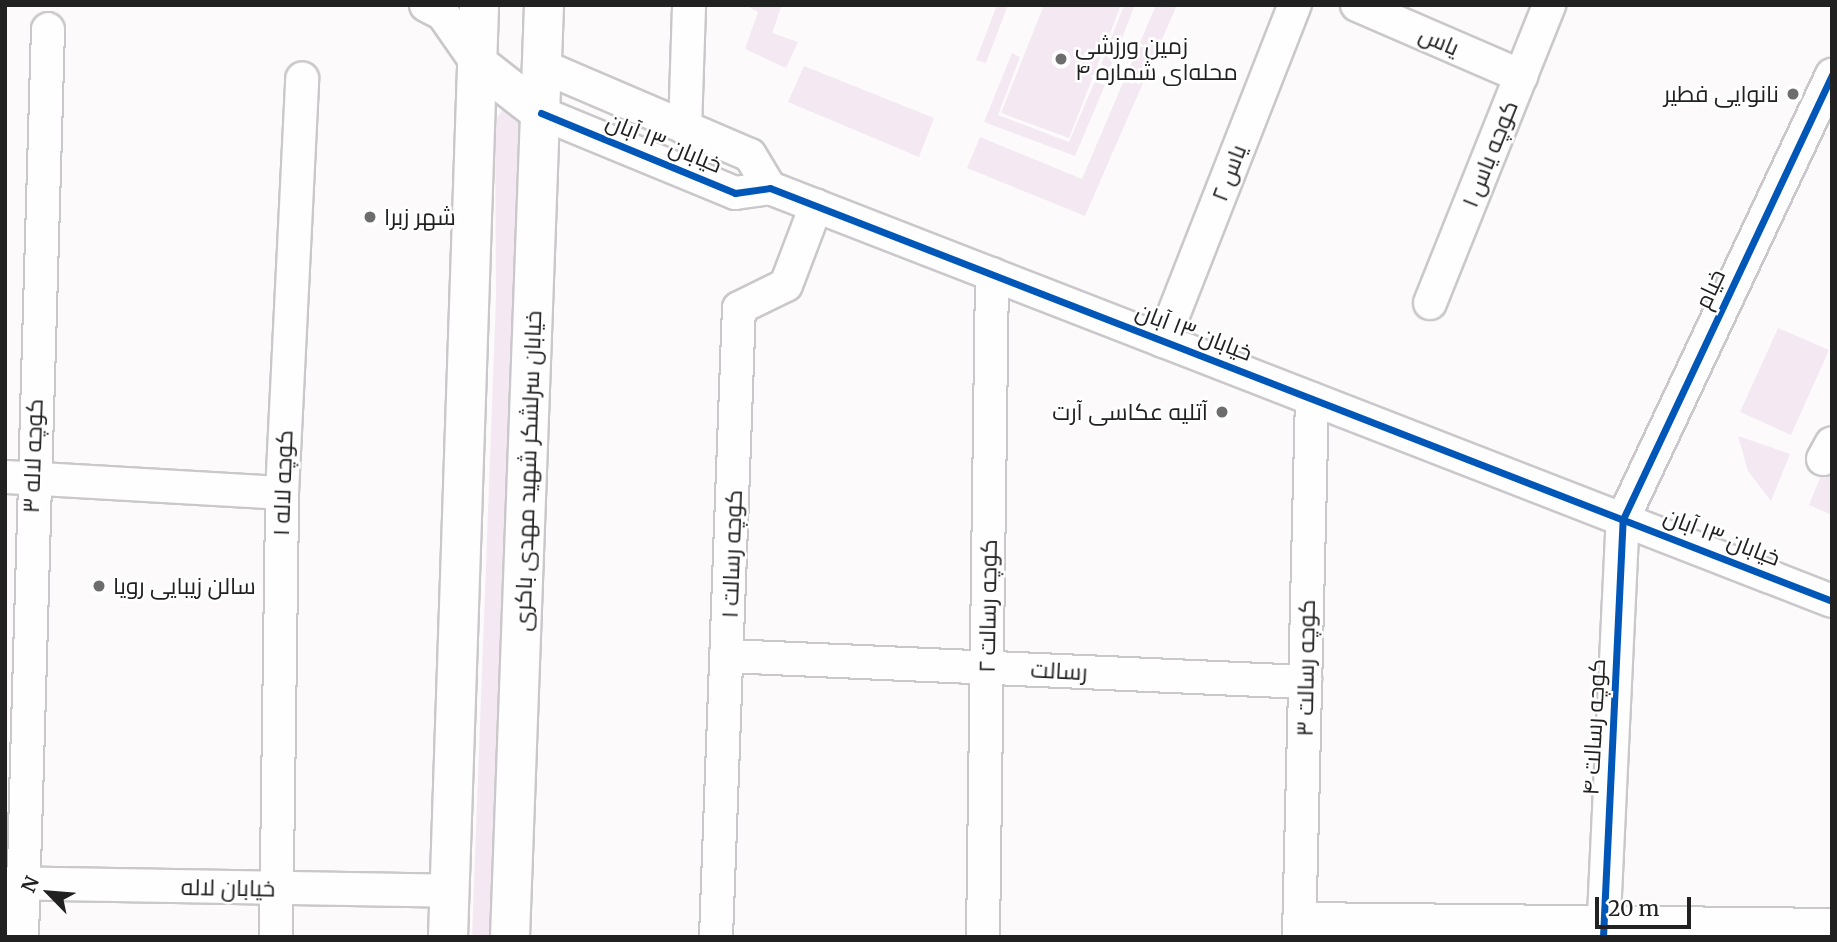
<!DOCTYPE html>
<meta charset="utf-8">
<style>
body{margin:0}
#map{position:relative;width:1837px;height:942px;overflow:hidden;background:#fcfafb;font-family:Merriweather,Cairo,serif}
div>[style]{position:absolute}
.green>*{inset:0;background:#f4e9f2}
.roads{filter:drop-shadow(2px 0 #cac8ca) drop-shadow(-2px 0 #cac8ca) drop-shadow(0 2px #cac8ca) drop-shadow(0 -2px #cac8ca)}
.minor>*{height:32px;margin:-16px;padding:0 16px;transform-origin:16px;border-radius:16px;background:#fffefe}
.major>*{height:38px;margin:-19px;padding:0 19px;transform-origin:19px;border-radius:19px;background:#fffefe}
.cycleway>*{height:7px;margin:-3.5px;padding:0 3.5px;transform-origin:3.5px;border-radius:3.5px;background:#0057b8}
.dots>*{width:19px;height:19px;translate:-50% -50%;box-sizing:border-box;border:4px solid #fff;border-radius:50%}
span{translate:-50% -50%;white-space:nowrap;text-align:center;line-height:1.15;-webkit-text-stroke:5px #fff;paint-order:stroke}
.street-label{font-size:23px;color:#222122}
.poi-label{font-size:23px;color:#222122}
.left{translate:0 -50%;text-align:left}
.right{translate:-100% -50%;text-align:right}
.frame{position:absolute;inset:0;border:7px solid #222122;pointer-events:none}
.north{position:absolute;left:14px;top:858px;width:70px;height:70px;-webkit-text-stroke:5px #fff;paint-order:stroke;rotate:295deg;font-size:19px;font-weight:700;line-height:28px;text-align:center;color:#222122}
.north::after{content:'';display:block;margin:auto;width:24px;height:32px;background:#222122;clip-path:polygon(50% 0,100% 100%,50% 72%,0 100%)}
.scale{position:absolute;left:1595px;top:897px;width:96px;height:32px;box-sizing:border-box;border:4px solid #222122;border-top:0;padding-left:9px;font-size:21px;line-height:24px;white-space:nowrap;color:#222122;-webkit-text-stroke:5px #fff;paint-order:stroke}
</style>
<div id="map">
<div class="green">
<div style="clip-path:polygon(745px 5px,782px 5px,772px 33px,798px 42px,786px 68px,745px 49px,758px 12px)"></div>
<div style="clip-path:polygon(997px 5px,1008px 5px,986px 63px,976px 60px)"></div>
<div style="clip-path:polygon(1044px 5px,1121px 5px,1069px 138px,1001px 113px)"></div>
<div style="clip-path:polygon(1124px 5px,1135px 5px,1110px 68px,1101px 65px)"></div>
<div style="clip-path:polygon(1156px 5px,1177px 5px,1085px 216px,967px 168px,980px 137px,1082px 179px)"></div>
<div style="clip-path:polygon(1012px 53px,1020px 57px,998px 115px,1069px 142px,1095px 81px,1105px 85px,1075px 156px,984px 122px)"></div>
<div style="clip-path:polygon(804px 66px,934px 118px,919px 157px,788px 102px)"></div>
<div style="clip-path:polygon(504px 108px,519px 121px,496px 937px,472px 937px,496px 298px,495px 120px)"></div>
<div style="clip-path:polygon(1778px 328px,1829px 350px,1791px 435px,1740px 412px)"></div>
<div style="clip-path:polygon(1738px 436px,1790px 454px,1771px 501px,1748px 471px)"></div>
<div style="clip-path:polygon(1824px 468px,1832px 471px,1832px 515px,1809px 505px)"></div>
</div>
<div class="roads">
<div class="minor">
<div style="left:426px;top:5px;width:19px;rotate:28deg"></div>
<div style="left:443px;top:14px;width:60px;rotate:55.2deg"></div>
<div style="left:1357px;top:5px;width:179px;rotate:23.4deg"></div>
<div style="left:542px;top:66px;width:226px;rotate:23.2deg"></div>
<div style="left:750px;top:155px;width:39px;rotate:59deg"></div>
<div style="left:541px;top:113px;width:210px;rotate:22.4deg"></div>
<div style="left:735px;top:193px;width:35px;rotate:-8deg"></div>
<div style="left:770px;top:188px;width:1139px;rotate:21.25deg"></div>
<div style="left:685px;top:128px;width:123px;rotate:-88.1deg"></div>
<div style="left:1430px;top:303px;width:321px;rotate:-68.2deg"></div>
<div style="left:1163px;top:341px;width:361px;rotate:-68.6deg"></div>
<div style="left:1823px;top:459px;width:18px;rotate:-61deg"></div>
<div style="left:5px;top:477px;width:277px;rotate:3.3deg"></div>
<div style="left:728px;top:656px;width:578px;rotate:2.58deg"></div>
<div style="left:5px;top:883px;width:445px;rotate:1deg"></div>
<div style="left:1299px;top:919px;width:533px;rotate:0.64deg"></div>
<div style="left:22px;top:937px;width:908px;rotate:-88.36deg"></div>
<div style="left:276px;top:937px;width:444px;rotate:-89.2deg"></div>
<div style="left:282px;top:493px;width:415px;rotate:-87.2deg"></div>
<div style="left:716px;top:937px;width:629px;rotate:-87.91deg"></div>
<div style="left:739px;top:308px;width:52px;rotate:-26.1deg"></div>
<div style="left:786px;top:285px;width:85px;rotate:-69.2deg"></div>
<div style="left:983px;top:937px;width:663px;rotate:-89.22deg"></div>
<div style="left:1299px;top:937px;width:538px;rotate:-88.62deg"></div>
<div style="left:1603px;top:937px;width:418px;rotate:-87.3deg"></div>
<div style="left:1623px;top:519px;width:491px;rotate:-64.8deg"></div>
</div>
<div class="major">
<div style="left:477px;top:63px;width:81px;rotate:38deg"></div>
<div style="left:448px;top:937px;width:933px;rotate:-88.09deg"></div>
<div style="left:510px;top:937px;width:933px;rotate:-87.91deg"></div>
</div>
</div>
<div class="cycleway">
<div style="left:541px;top:113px;width:210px;rotate:22.4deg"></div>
<div style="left:735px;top:193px;width:35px;rotate:-8deg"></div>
<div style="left:770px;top:188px;width:1139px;rotate:21.25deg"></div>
<div style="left:1603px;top:937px;width:418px;rotate:-87.3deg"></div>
<div style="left:1623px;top:519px;width:491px;rotate:-64.8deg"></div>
</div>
<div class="dots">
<div style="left:1061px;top:59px;background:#6e6d6e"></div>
<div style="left:1793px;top:94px;background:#6e6d6e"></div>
<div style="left:370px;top:217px;background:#6e6d6e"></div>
<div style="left:1222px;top:412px;background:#6e6d6e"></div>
<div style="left:99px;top:586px;background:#6e6d6e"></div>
</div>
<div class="street-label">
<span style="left:1439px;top:41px;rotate:23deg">یاس</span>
<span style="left:664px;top:143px;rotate:22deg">خیابان ۱۳ آبان</span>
<span style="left:1490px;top:154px;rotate:-68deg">کوچه یاس ۱</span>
<span style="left:1229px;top:173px;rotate:-69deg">یاس ۲</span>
<span style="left:1710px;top:289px;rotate:-65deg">خیام</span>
<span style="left:1194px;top:332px;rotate:21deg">خیابان ۱۳ آبان</span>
<span style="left:33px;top:456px;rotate:-88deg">کوچه لاله ۳</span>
<span style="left:528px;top:471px;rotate:-88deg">خیابان سرلشکر شهید مهدی باکری</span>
<span style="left:283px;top:483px;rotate:-88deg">کوچه لاله ۱</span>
<span style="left:1722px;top:537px;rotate:21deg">خیابان ۱۳ آبان</span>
<span style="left:732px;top:554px;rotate:-88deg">کوچه رسالت ۱</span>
<span style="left:988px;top:606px;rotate:-89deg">کوچه رسالت ۲</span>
<span style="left:1306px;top:668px;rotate:-89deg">کوچه رسالت ۳</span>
<span style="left:1059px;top:671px;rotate:3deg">رسالت</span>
<span style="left:1594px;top:727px;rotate:-87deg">کوچه رسالت ۴</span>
<span style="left:228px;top:888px;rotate:1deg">خیابان لاله</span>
</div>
<div class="poi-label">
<span class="left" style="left:1075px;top:59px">زمین ورزشی<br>محله‌ای شماره ۴</span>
<span class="right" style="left:1779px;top:94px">نانوایی فطیر</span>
<span class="left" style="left:384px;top:217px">شهر زبرا</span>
<span class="right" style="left:1208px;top:412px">آتلیه عکاسی آرت</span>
<span class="left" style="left:113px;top:586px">سالن زیبایی رویا</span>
</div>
<div class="frame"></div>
<div class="north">N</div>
<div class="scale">20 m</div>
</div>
